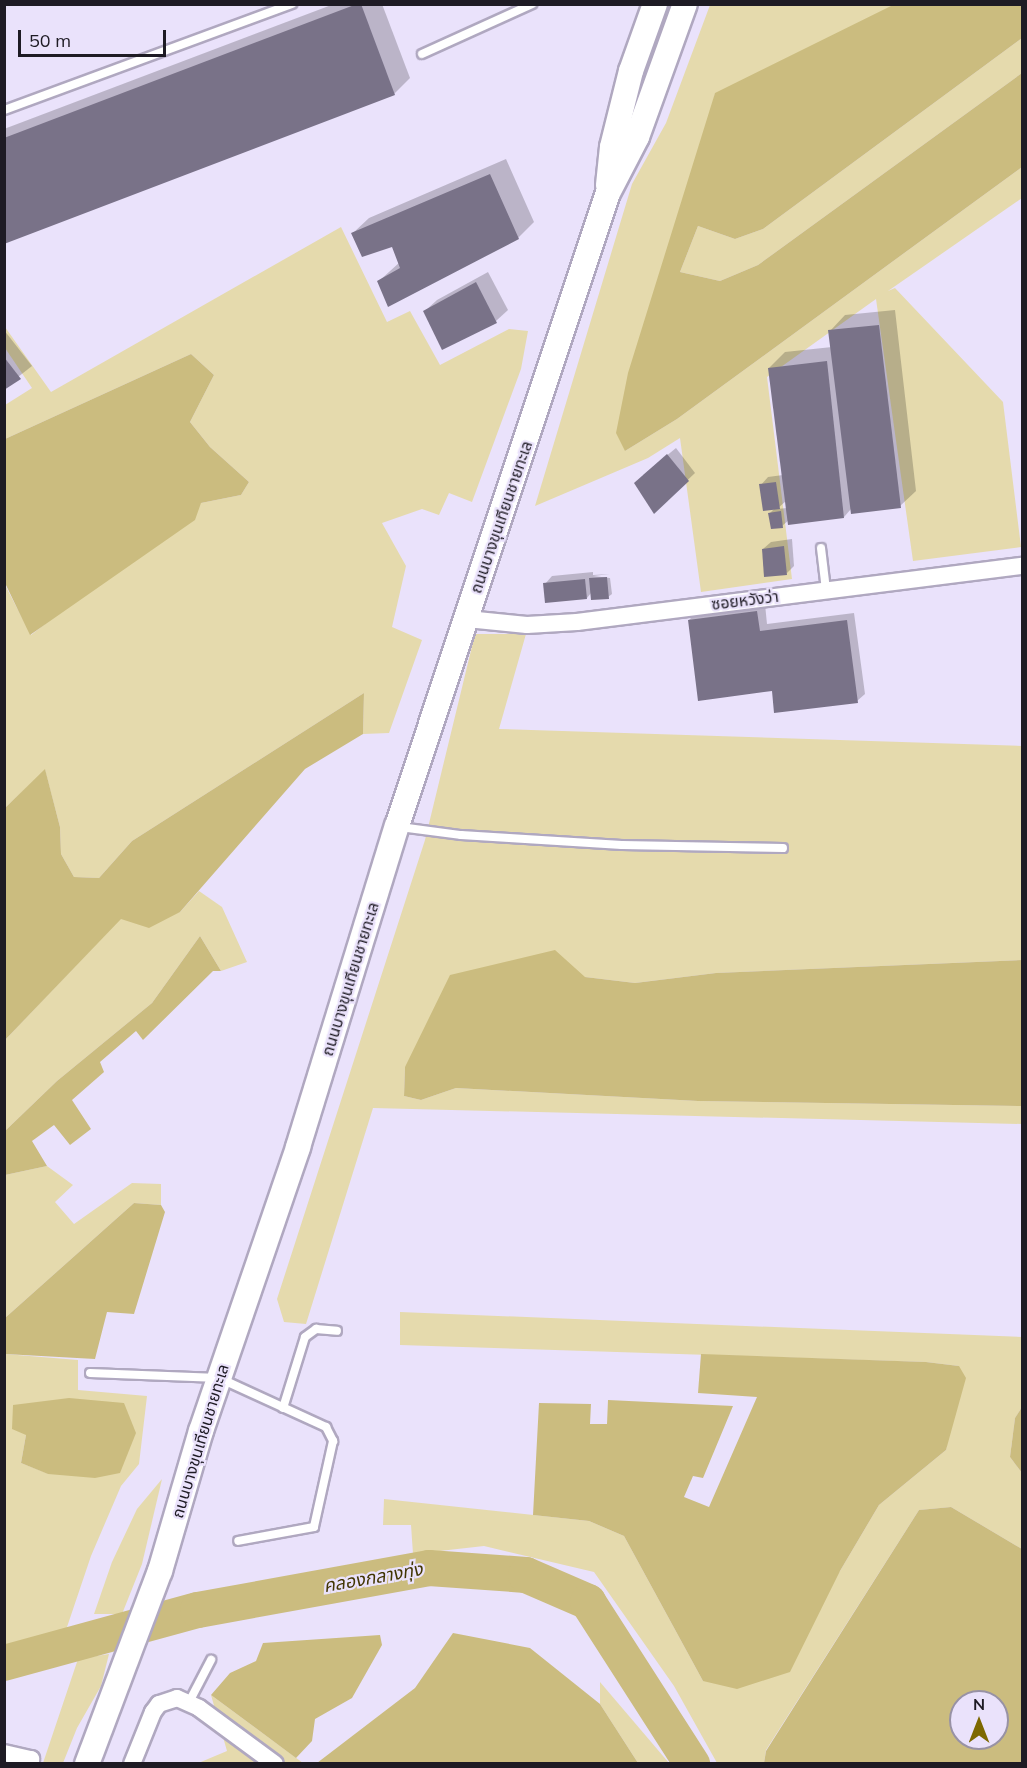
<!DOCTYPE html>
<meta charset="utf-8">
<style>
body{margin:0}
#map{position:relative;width:1027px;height:1768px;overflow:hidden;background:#eae2fb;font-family:Mulish,"Noto Sans Thai",sans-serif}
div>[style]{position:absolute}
.green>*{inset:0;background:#e5daad}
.water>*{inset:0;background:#cbbc7f}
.shadow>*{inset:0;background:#0003}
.river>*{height:36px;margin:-18px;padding:0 18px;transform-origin:18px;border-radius:18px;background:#cbbc7f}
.building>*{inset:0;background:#797288}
.roads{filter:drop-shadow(2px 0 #b0a8c0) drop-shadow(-2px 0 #b0a8c0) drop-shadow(0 2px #b0a8c0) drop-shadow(0 -2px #b0a8c0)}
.lane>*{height:8px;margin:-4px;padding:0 4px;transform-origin:4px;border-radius:4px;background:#fff}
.street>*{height:16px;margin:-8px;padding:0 8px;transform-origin:8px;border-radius:8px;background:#fff}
.secondary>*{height:24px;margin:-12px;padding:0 12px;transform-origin:12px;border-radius:12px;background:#fff}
span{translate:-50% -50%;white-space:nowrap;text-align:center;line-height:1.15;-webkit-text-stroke:4.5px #eae2fb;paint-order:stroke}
.street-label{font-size:16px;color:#1e1b24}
.water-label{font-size:18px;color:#413502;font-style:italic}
.frame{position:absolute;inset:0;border:6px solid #1e1b24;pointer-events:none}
.north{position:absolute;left:949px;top:1690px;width:60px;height:60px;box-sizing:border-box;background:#eae2fb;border:2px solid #9892a5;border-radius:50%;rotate:0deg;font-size:16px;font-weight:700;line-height:24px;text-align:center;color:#1e1b24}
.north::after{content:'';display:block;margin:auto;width:21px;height:27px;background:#7d6800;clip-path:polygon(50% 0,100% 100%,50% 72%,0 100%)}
.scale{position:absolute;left:18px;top:30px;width:148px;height:27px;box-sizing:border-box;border:3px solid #1e1b24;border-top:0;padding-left:8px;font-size:18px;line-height:21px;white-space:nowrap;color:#1e1b24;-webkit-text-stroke:4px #eae2fb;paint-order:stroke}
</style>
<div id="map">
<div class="green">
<div style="clip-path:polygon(710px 5px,895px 5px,715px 94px,625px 451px,677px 419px,1022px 167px,1022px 198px,888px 291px,895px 288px,1003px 402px,1021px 547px,913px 561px,876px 299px,767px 377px,792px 579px,701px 592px,680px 438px,648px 458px,535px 506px,632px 184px,666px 123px)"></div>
<div style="clip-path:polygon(1022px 38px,1022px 73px,758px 265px,720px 281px,680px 272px,698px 226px,735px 239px,763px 229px)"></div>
<div style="clip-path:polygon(341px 227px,387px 322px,410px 311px,440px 365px,509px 329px,528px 331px,521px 369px,472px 502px,449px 493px,439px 515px,422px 509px,382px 523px,406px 566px,392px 627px,422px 640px,389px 733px,363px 734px,364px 693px,132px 841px,99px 878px,74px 877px,61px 854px,60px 827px,45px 770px,5px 808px,4px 583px,31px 635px,201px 503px,241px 495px,249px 482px,210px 447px,190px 422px,214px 375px,191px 354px,5px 439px,5px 405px,32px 388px,5px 348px,5px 327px,51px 392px)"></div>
<div style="clip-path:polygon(475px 634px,526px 634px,499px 729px,1022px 746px,1022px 960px,716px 973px,635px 983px,585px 977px,405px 1067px,404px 1096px,421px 1100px,456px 1088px,698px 1101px,1022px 1106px,1022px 1124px,373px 1108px,306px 1324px,284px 1322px,277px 1299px,425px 840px)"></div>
<div style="clip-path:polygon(199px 891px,222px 907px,247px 962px,221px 971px,200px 936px,152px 1003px,57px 1081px,5px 1131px,5px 1040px,121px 918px,180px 912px)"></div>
<div style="clip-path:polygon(47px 1166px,73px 1185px,55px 1202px,74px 1224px,132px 1183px,161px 1184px,161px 1205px,134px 1203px,5px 1318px,5px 1175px)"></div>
<div style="clip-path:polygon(400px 1312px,1022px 1337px,1022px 1407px,1015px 1418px,1010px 1457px,1022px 1473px,1022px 1549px,951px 1507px,919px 1510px,766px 1750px,764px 1763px,717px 1763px,674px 1686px,594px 1572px,484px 1546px,413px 1554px,411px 1525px,383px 1525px,384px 1499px,589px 1521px,624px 1536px,703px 1681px,840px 1571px,879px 1505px,946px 1450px,959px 1366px,926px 1362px,400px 1345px)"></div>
<div style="clip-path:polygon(evenodd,5px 1354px,78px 1360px,78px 1390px,147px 1396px,139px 1464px,121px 1486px,91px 1556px,66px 1630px,5px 1646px,5px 1354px,26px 1435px,49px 1474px,21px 1463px,26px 1435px)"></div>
<div style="clip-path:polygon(162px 1479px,142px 1564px,122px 1614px,94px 1614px,112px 1562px,137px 1509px)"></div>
<div style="clip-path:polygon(109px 1654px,101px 1686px,77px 1728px,63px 1763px,43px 1763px,78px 1659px)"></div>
<div style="clip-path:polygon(600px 1682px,669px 1763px,638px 1763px,600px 1704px)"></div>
<div style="clip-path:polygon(211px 1695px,303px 1763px,196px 1764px,227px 1751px)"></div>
</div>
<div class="water">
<div style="clip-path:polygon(895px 4px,1022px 5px,1022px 38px,763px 229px,735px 239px,698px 226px,680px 272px,720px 281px,758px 265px,1022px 73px,1022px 167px,677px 419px,625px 451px,616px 433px,628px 373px,715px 93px)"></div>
<div style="clip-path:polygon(191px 354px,214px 375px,190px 422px,210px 447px,249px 482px,241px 495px,201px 503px,195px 520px,30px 635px,5px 583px,5px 439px)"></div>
<div style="clip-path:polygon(364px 693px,363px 734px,305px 769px,180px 912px,149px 928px,121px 919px,5px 1040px,5px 808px,45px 769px,60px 827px,61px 854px,74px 877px,99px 878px,132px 841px)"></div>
<div style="clip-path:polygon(200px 936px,221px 971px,213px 971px,143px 1040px,136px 1031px,100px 1062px,104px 1072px,72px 1100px,91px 1129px,70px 1145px,54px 1125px,32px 1141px,47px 1166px,5px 1175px,5px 1131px,57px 1081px,152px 1003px)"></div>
<div style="clip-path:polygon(555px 950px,585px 977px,635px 983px,716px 973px,1022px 960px,1022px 1106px,698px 1101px,456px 1088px,421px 1100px,404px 1096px,405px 1067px,450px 975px)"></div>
<div style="clip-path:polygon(134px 1203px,161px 1205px,165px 1212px,134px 1314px,107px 1312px,95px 1359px,5px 1354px,5px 1318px)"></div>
<div style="clip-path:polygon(701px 1354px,926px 1362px,959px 1366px,966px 1378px,946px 1450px,879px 1505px,840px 1571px,790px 1672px,737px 1689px,703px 1681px,624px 1536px,589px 1521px,533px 1515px,539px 1403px,591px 1404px,590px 1424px,607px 1424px,608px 1400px,733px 1406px,703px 1478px,693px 1476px,684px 1497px,709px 1507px,757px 1397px,698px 1393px)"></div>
<div style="clip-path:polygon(69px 1398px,124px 1403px,136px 1433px,120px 1473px,95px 1478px,48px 1474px,21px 1463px,26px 1435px,12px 1429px,13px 1405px)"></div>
<div style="clip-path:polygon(1022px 1407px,1022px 1473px,1010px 1457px,1015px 1418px)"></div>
<div style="clip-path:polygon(evenodd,951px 1507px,1022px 1549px,1022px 1763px,764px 1763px,766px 1751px,919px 1510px,951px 1507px,961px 1702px,997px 1702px,997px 1738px,961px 1738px,961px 1702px)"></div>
<div style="clip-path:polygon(453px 1633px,530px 1648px,600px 1704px,638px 1763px,317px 1763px,415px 1688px)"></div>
<div style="clip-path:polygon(380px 1635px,382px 1645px,352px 1698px,315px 1719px,312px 1741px,296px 1758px,211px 1695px,230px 1673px,256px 1661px,263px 1643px)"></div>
</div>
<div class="shadow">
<div style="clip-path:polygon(334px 4px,382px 4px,410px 78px,394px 94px,4px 242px,4px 129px)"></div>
<div style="clip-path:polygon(506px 159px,534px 222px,518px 238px,379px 281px,400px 262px,393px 245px,353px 233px,369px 218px)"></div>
<div style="clip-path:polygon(488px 272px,508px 310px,496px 321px,425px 311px,437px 300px)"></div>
<div style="clip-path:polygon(evenodd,895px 310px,916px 491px,900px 506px,851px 509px,844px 517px,789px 520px,782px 526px,770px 513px,775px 508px,761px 485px,768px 477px,783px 475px,769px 368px,785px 352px,832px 347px,830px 331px,845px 315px,895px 310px,786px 501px,787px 508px,777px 509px,786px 501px)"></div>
<div style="clip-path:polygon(4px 330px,32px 366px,4px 388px)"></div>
<div style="clip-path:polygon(676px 448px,695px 473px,655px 511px,643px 475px)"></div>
<div style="clip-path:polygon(792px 539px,794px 566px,787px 573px,763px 549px,771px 542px)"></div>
<div style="clip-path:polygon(593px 572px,593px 575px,610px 574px,593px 576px,610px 578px,612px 594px,608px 597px,591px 593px,587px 598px,545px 584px,552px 576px)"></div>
<div style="clip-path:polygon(765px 604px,767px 624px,854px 613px,865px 694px,857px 701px,773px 690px,689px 620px,697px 612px)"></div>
</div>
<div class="river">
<div style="left:4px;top:1663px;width:201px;rotate:-15.3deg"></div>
<div style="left:198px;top:1610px;width:235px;rotate:-10.3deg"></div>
<div style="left:429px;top:1568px;width:97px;rotate:4.1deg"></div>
<div style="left:526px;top:1575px;width:68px;rotate:23.5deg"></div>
<div style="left:588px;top:1602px;width:193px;rotate:57.3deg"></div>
</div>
<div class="building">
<div style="clip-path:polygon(357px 4px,361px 4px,395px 95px,4px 244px,4px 138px)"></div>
<div style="clip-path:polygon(490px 174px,519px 239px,388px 307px,377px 281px,400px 268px,392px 247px,362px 257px,351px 233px)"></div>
<div style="clip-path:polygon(476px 282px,497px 323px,442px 350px,423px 311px)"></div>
<div style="clip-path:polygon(879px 325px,901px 508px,851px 514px,828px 330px)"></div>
<div style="clip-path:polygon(4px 357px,21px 379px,4px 390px)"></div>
<div style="clip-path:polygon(827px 361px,844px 518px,788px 525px,768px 368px)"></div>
<div style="clip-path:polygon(667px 454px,689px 481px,654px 514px,634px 483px)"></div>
<div style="clip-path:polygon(776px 482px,780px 509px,763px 511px,759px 484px)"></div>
<div style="clip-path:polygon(781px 511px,783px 528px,771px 529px,768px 513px)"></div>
<div style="clip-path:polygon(784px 546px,787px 575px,764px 577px,762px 549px)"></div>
<div style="clip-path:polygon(607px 577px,609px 599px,591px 600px,589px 578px)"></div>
<div style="clip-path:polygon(585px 579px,587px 599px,545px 603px,543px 583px)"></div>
<div style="clip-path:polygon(757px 611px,760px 631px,847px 620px,858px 703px,774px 713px,772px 691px,698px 701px,688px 620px)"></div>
</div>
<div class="roads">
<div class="lane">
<div style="left:422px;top:54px;width:121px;rotate:-24.4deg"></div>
<div style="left:4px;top:110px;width:307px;rotate:-20.2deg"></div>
<div style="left:821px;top:548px;width:42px;rotate:83.2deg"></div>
<div style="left:400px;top:827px;width:62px;rotate:7.5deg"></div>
<div style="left:461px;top:835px;width:161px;rotate:3.6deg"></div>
<div style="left:622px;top:845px;width:161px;rotate:1.1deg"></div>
<div style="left:90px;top:1373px;width:129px;rotate:2.2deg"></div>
<div style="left:219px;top:1378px;width:118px;rotate:24.6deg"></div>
<div style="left:326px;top:1427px;width:16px;rotate:63deg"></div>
<div style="left:333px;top:1441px;width:88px;rotate:102.5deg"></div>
<div style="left:314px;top:1527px;width:77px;rotate:169.6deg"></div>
<div style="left:283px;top:1408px;width:74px;rotate:-72.8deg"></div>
<div style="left:305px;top:1337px;width:14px;rotate:-36deg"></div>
<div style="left:316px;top:1329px;width:21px;rotate:5deg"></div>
<div style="left:188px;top:1704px;width:50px;rotate:-62.4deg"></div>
</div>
<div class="street">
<div style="left:467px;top:619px;width:60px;rotate:5.7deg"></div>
<div style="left:527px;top:625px;width:50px;rotate:-3.4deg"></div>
<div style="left:577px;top:622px;width:449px;rotate:-7.2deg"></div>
<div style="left:4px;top:1753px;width:28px;rotate:13deg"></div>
<div style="left:31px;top:1759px;width:5px;rotate:90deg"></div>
<div style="left:132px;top:1764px;width:56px;rotate:-68deg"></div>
<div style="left:153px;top:1712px;width:10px;rotate:-53deg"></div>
<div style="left:159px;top:1704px;width:19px;rotate:-18deg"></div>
<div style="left:177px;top:1698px;width:24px;rotate:24deg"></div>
<div style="left:199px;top:1708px;width:94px;rotate:36.4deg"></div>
</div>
<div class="secondary">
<div style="left:608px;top:185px;width:38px;rotate:-84deg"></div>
<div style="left:612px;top:147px;width:78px;rotate:-76deg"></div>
<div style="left:631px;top:71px;width:71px;rotate:-70.3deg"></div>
<div style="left:87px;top:1764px;width:206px;rotate:-69.3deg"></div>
<div style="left:160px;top:1571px;width:146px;rotate:-73.7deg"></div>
<div style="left:201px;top:1431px;width:300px;rotate:-71.1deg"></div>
<div style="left:298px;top:1147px;width:336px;rotate:-72.9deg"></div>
<div style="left:397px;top:826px;width:667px;rotate:-71.57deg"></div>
<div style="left:608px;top:193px;width:63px;rotate:-62.6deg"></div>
<div style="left:637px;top:137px;width:141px;rotate:-70.2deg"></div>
</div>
</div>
<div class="street-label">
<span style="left:501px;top:517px;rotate:-71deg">ถนนบางขุนเทียนชายทะเล</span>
<span style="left:745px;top:600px;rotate:-7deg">ซอยหวังว่า</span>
<span style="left:350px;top:979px;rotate:-73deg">ถนนบางขุนเทียนชายทะเล</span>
<span style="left:200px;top:1441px;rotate:-73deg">ถนนบางขุนเทียนชายทะเล</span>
</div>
<div class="water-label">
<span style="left:373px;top:1578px;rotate:-10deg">คลองกลางทุ่ง</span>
</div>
<div class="frame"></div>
<div class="north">N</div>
<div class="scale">50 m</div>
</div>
